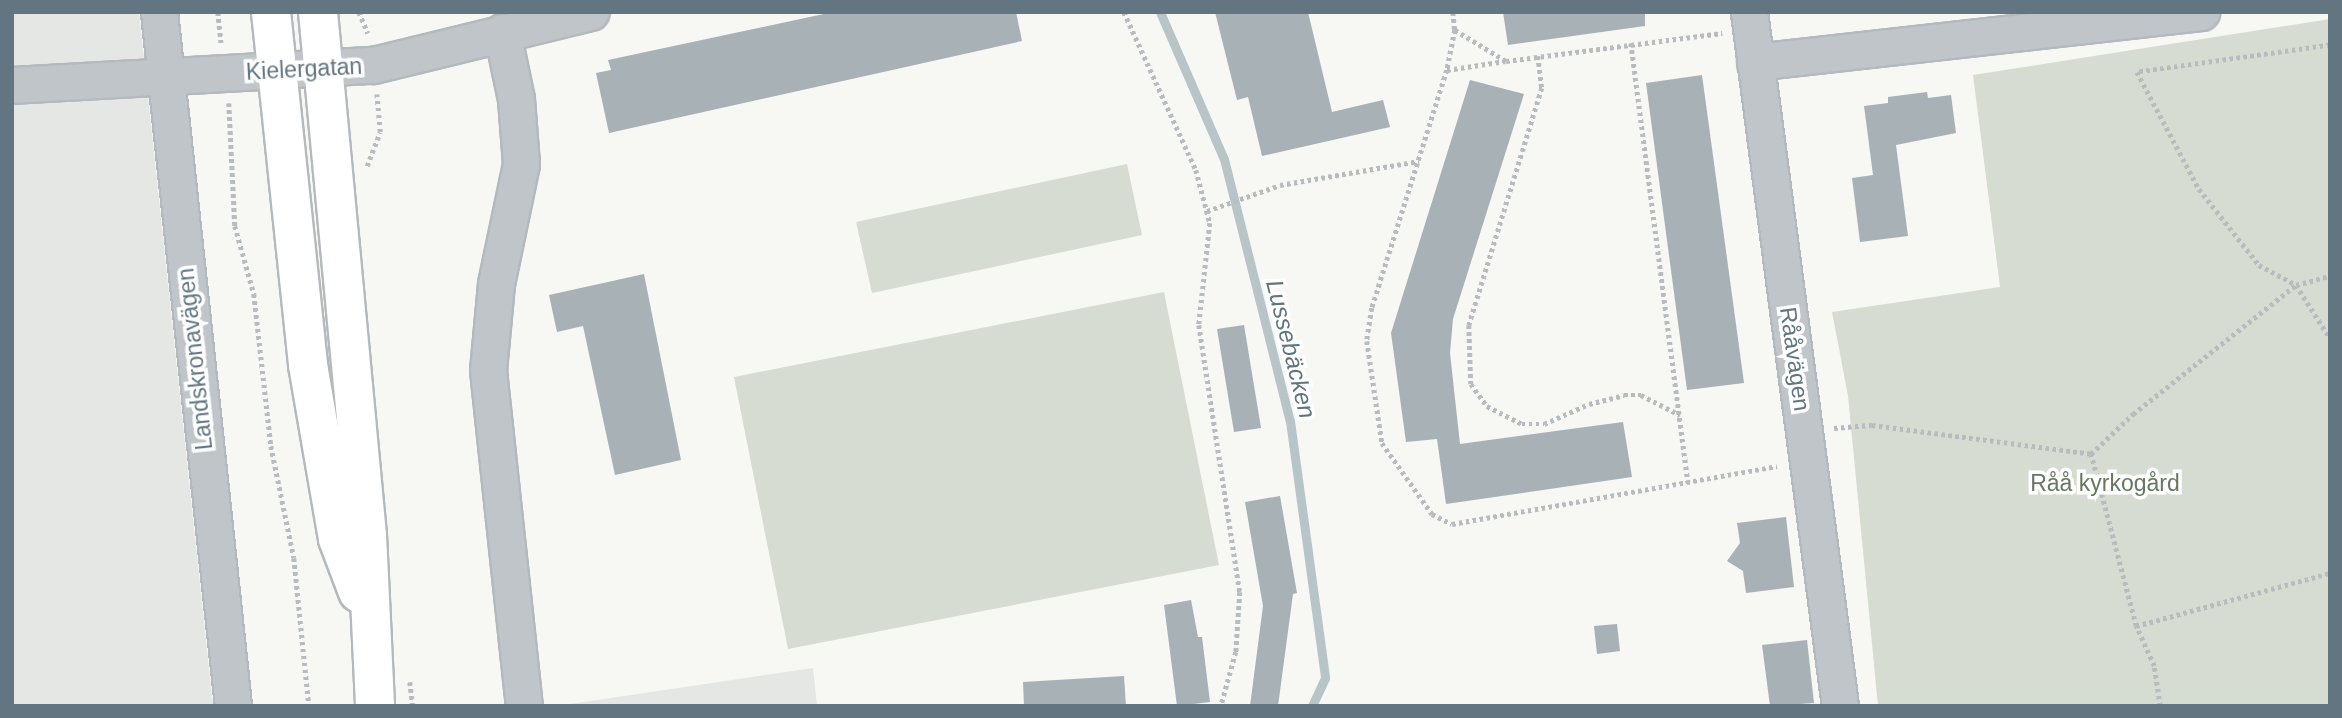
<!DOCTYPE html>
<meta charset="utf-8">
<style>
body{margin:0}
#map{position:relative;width:2342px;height:718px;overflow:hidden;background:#f7f7f4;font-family:Arial,sans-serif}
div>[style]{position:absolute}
.built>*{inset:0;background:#e5e7e5}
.green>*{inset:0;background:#d7dcd3}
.stream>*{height:9px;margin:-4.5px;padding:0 4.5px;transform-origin:4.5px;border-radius:4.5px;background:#b7c5c8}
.building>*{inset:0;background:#a7b1b6}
.path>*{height:4.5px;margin-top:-2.25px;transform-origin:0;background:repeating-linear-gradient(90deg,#b8bcbf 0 3.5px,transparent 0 7px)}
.roads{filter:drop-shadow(2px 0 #b4b9bd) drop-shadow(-2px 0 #b4b9bd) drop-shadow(0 2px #b4b9bd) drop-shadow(0 -2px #b4b9bd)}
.minor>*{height:35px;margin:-17.5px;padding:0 17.5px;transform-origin:17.5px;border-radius:17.5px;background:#c0c5c9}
.major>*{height:38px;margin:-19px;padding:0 19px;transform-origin:19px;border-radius:19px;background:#fff}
span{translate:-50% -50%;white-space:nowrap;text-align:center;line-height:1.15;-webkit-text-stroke:7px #fff;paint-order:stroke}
.street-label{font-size:23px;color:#627580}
.park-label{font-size:23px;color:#677861}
.water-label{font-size:24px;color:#5d757b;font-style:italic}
.frame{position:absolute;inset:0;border:14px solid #627580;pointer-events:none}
</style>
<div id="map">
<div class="built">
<div style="clip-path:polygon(12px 12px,139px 12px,213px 706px,12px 706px)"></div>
<div style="clip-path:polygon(813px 668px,817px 706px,557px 706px)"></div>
</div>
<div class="green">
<div style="clip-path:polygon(2330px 19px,2330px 706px,1878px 706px,1848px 396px,1832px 312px,2000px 287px,1973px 75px)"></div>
<div style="clip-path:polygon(1127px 164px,1142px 235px,872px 293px,856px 222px)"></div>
<div style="clip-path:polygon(1164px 292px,1219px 565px,788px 649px,734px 377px)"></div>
</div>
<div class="stream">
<div style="left:1160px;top:12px;width:160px;rotate:66.5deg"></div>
<div style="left:1224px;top:159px;width:270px;rotate:75.9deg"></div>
<div style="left:1290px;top:421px;width:259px;rotate:82.2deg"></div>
<div style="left:1325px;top:678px;width:31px;rotate:115deg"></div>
</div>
<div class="building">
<div style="clip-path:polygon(833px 12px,1016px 12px,1022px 41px,609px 133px,596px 73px,611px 70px,608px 60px)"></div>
<div style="clip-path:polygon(1215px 12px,1308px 12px,1332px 112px,1383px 100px,1390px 127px,1262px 156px,1248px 97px,1237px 100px)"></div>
<div style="clip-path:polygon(1503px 12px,1645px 12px,1645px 26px,1508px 45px)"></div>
<div style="clip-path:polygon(1702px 75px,1744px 383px,1687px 390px,1646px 83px)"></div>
<div style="clip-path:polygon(1470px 80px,1524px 94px,1453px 319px,1450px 353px,1460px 444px,1623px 422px,1632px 477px,1446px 504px,1437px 439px,1406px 442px,1391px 333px)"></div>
<div style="clip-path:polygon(1927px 92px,1928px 98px,1951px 95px,1956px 133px,1896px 145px,1908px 236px,1860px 242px,1852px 178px,1873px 175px,1864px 106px,1888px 103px,1888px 97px)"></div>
<div style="clip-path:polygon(644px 274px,681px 460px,615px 475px,583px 326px,557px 332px,549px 295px)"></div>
<div style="clip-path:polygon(1244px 325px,1261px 428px,1234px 432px,1217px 329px)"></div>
<div style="clip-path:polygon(1280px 496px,1297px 593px,1293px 594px,1278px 706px,1250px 706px,1263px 606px,1245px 502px)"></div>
<div style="clip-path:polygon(1786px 517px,1794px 587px,1746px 593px,1743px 571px,1727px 561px,1740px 543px,1737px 523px)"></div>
<div style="clip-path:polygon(1191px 600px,1198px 637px,1202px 637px,1210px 702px,1177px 706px,1164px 605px)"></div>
<div style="clip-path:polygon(1617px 624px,1620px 651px,1597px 654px,1594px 626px)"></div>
<div style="clip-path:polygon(1807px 640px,1814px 703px,1770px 706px,1762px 645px)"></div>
<div style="clip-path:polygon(1124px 676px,1126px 706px,1024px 706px,1023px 682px)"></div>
</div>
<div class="path">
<div style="left:218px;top:12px;width:31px;rotate:84deg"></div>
<div style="left:359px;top:12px;width:23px;rotate:67deg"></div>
<div style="left:1124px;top:12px;width:174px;rotate:65.5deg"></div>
<div style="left:1196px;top:170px;width:55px;rotate:75.2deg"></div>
<div style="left:1210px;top:223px;width:103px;rotate:96.2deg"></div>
<div style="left:1199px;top:325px;width:270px;rotate:81.3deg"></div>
<div style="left:1240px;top:592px;width:60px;rotate:93.8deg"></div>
<div style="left:1236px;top:652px;width:56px;rotate:105.5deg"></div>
<div style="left:1453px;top:12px;width:18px;rotate:84deg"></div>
<div style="left:1455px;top:30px;width:41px;rotate:101.3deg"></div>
<div style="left:1447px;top:70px;width:250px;rotate:107.5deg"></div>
<div style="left:1372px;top:308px;width:33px;rotate:99deg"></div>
<div style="left:1367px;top:341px;width:103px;rotate:81.6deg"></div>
<div style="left:1382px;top:443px;width:87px;rotate:54.8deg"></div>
<div style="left:1432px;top:514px;width:22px;rotate:27deg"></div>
<div style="left:1452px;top:524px;width:330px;rotate:-10.1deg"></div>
<div style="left:1455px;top:30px;width:60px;rotate:31.3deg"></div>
<div style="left:1506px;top:61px;width:218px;rotate:-7.4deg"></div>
<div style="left:1631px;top:43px;width:443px;rotate:82.6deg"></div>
<div style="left:2330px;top:45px;width:195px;rotate:172deg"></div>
<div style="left:2137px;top:72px;width:132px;rotate:62.1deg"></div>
<div style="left:2199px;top:189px;width:97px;rotate:51.7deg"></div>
<div style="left:2259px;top:265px;width:42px;rotate:28.4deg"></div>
<div style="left:2296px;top:285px;width:63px;rotate:57.3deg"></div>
<div style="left:1538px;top:56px;width:32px;rotate:83deg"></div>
<div style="left:1542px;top:88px;width:248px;rotate:107.1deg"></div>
<div style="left:1469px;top:325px;width:59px;rotate:88.1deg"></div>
<div style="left:1471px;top:384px;width:27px;rotate:54deg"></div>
<div style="left:1487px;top:406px;width:39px;rotate:27deg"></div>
<div style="left:1522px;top:424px;width:22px"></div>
<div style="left:1544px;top:424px;width:49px;rotate:-24deg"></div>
<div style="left:1589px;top:404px;width:36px;rotate:-14deg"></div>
<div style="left:1624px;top:395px;width:17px"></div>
<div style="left:1641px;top:395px;width:44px;rotate:27.1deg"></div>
<div style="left:1447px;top:70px;width:59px;rotate:-8.8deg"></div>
<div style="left:229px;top:103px;width:123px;rotate:87.2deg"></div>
<div style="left:235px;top:226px;width:71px;rotate:74.4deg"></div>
<div style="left:254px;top:294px;width:153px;rotate:83.6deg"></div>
<div style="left:271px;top:446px;width:114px;rotate:78.4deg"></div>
<div style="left:294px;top:558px;width:149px;rotate:84.2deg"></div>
<div style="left:367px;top:166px;width:36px;rotate:-69deg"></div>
<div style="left:380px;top:132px;width:38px;rotate:-95deg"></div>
<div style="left:1207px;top:211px;width:77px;rotate:-19.6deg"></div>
<div style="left:1280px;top:185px;width:141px;rotate:-9.8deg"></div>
<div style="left:1834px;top:428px;width:38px;rotate:-5deg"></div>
<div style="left:1872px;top:425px;width:221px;rotate:7.5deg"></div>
<div style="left:2136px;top:626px;width:178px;rotate:-104.7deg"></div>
<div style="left:2091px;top:454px;width:58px;rotate:-43.6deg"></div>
<div style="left:2133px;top:414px;width:208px;rotate:-38.4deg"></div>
<div style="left:2296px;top:285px;width:35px;rotate:-15deg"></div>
<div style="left:410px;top:682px;width:24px;rotate:83deg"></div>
<div style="left:2160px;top:706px;width:40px;rotate:-98.5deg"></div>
<div style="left:2154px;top:666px;width:44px;rotate:-114.2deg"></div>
<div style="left:2136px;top:626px;width:201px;rotate:-15.3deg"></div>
</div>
<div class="roads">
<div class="minor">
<div style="left:159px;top:12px;width:698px;rotate:83.91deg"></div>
<div style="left:1749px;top:12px;width:700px;rotate:82.53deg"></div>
<div style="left:502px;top:32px;width:68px;rotate:78.2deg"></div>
<div style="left:516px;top:99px;width:65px;rotate:85.6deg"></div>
<div style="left:521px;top:164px;width:123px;rotate:101.8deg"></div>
<div style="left:496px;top:284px;width:86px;rotate:95.3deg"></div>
<div style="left:488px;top:370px;width:338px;rotate:83.9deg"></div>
<div style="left:1755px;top:62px;width:449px;rotate:-6.4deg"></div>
<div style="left:12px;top:85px;width:362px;rotate:-3.2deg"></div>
<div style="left:373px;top:65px;width:224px;rotate:-13.7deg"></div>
</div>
<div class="major">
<div style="left:271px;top:12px;width:355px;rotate:84deg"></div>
<div style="left:308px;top:365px;width:177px;rotate:80.2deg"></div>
<div style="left:338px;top:539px;width:57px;rotate:69.3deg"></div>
<div style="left:318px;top:12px;width:525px;rotate:84.65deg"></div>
<div style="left:367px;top:535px;width:171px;rotate:87.3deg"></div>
</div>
</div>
<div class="street-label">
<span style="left:304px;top:69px;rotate:-3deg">Kielergatan</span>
<span style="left:195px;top:359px;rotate:-96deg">Landskronavägen</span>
<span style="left:1795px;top:359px;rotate:82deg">Rååvägen</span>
</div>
<div class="park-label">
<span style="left:2105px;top:483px">Råå kyrkogård</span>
</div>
<div class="water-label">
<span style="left:1291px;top:349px;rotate:76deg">Lussebäcken</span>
</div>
<div class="frame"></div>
</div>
